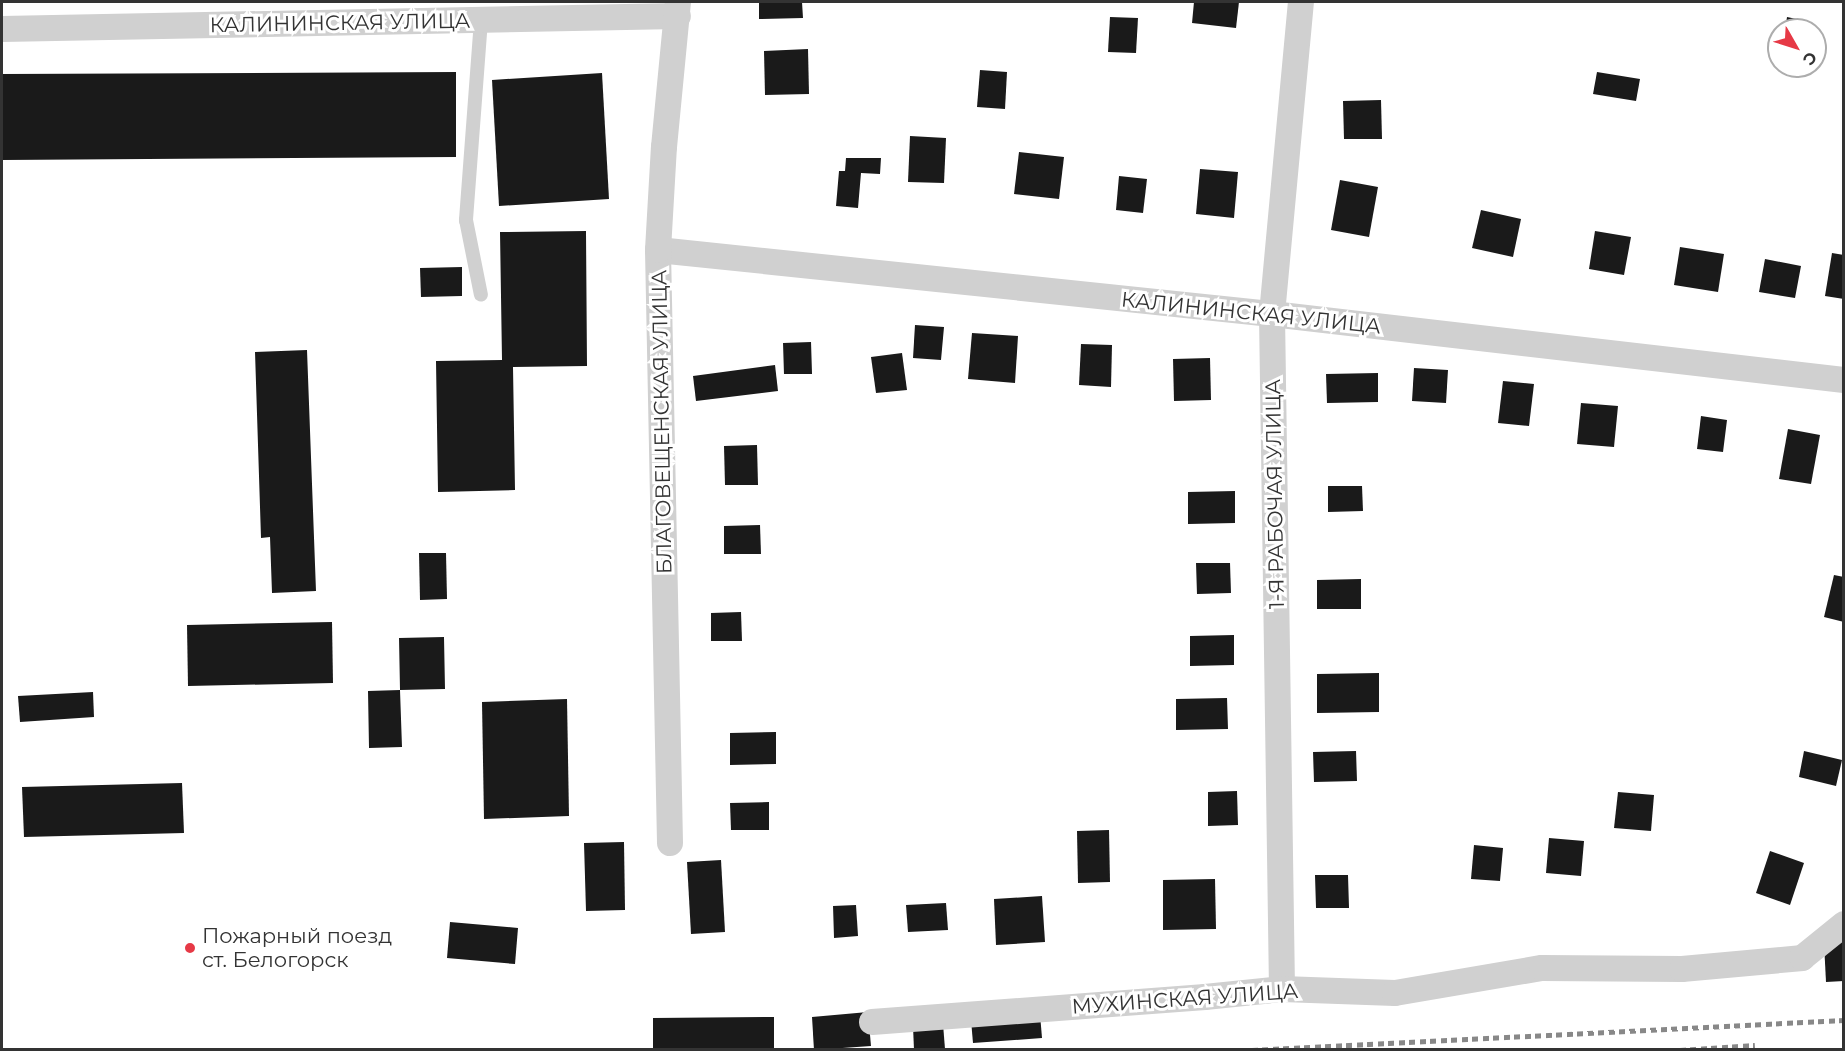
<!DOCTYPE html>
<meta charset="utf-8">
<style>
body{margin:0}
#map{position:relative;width:1845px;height:1051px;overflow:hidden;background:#fff;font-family:Montserrat,sans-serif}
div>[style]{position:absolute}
.building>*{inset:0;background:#1a1a1a}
.service>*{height:14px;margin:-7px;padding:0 7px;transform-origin:7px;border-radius:7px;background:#d0d0d0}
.minor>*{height:26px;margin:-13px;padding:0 13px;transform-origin:13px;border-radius:13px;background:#d0d0d0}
.rail>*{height:4.5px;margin-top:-2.25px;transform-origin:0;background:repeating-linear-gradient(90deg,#888 0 6px,transparent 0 10.5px)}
.dots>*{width:16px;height:16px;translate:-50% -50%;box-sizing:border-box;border:3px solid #fff;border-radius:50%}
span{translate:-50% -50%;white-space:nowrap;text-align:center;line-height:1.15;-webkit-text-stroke:6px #fff;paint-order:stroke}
.street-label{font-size:21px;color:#333}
.poi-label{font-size:21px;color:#333}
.left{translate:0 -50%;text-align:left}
.frame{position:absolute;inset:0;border:3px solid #333;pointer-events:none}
.north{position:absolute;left:1767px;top:18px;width:60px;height:60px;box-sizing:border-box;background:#fff;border:2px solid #adadad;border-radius:50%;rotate:129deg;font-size:16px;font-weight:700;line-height:24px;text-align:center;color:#333}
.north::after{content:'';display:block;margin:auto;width:21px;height:27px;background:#e63946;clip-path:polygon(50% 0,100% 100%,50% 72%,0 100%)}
</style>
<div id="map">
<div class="building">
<div style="clip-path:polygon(759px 2px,802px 2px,803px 18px,759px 19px)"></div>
<div style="clip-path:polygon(1194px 2px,1239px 2px,1236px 28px,1192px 23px)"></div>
<div style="clip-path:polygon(1110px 17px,1138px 18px,1136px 53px,1108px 52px)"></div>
<div style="clip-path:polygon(1787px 17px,1806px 21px,1804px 30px,1785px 30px)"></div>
<div style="clip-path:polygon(808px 49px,809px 94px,765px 95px,764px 51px)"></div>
<div style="clip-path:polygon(980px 70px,1007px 72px,1005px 109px,977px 107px)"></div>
<div style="clip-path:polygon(456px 72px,456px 157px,2px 160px,2px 74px)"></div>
<div style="clip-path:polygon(1597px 72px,1640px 79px,1636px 101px,1593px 94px)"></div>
<div style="clip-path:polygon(602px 73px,609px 199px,499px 206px,492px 80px)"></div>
<div style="clip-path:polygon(1381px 100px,1382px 139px,1344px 139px,1343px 101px)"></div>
<div style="clip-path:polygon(910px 136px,946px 138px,944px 183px,908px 182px)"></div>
<div style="clip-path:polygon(1019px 152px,1064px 157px,1059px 199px,1014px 194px)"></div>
<div style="clip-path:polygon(846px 158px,881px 158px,880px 174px,861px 173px,858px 208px,836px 206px,839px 171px,845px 171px)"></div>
<div style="clip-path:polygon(1200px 169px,1238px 172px,1234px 218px,1196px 214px)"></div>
<div style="clip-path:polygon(1119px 176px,1147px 179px,1143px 213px,1116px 210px)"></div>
<div style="clip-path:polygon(1340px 180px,1378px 187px,1369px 237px,1331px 230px)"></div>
<div style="clip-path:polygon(1481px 210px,1521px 219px,1513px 257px,1472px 248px)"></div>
<div style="clip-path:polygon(586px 231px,587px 366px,513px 367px,515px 490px,438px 492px,436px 361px,502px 360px,500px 232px)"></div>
<div style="clip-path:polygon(1595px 231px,1631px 237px,1624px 275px,1589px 269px)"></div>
<div style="clip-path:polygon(1680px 247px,1724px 254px,1718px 292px,1674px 285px)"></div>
<div style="clip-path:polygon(1832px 253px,1844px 255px,1844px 299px,1825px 296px)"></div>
<div style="clip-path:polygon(1765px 259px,1801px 266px,1795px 298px,1759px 292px)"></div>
<div style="clip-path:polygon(462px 267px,462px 296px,421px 297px,420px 268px)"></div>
<div style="clip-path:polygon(915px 325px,944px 327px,941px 360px,913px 358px)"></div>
<div style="clip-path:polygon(972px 333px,1018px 336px,1015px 383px,968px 379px)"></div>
<div style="clip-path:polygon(811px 342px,812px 374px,784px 374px,783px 343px)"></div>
<div style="clip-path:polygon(1081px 344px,1112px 345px,1111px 387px,1079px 385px)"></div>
<div style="clip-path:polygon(307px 350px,316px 591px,272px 593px,270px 537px,261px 538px,255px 352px)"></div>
<div style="clip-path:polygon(902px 353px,907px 390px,876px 393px,871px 357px)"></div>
<div style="clip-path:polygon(1210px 358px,1211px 400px,1174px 401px,1173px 359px)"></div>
<div style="clip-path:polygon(775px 365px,778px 391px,696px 401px,693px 376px)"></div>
<div style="clip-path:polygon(1414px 368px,1448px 370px,1446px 403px,1412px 401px)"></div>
<div style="clip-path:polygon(1378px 373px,1378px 402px,1327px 403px,1326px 374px)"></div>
<div style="clip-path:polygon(1503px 381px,1534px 384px,1529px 426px,1498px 423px)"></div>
<div style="clip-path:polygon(1581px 403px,1618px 406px,1614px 447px,1577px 444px)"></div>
<div style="clip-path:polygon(1701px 416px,1727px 420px,1723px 452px,1697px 449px)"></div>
<div style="clip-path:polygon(1788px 429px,1820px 435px,1811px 484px,1779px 479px)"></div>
<div style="clip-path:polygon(757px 445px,758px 485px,725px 485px,724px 446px)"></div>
<div style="clip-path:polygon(1328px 486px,1362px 486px,1363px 511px,1328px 512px)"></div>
<div style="clip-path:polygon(1235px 491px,1235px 523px,1188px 524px,1188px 492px)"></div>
<div style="clip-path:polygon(760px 525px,761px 554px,724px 554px,724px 526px)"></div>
<div style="clip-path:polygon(419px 553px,446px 553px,447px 599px,420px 600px)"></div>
<div style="clip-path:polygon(1196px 563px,1230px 563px,1231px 593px,1197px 594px)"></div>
<div style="clip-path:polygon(1834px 575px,1844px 577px,1844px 622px,1824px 617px)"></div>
<div style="clip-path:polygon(1361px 579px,1361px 609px,1317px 609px,1317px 580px)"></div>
<div style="clip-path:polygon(741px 612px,742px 641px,711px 641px,711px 613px)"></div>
<div style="clip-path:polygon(332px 622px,333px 683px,188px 686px,187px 625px)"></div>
<div style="clip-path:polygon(1234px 635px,1234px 665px,1190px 666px,1190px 636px)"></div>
<div style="clip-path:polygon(444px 637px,445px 689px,400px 690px,402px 747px,369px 748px,368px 691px,400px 690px,399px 638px)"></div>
<div style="clip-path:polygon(1379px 673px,1379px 712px,1317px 713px,1317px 674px)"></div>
<div style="clip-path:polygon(93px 692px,94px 717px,20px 722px,18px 696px)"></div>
<div style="clip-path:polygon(1227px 698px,1228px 729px,1176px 730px,1176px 699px)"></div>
<div style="clip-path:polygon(567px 699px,569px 816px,484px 819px,482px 702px)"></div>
<div style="clip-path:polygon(776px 732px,776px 764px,730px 765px,730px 733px)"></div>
<div style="clip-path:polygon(1356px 751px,1357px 781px,1314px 782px,1313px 752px)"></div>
<div style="clip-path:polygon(1804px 751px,1842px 760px,1836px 786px,1799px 777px)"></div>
<div style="clip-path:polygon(182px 783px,184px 833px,24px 837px,22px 787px)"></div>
<div style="clip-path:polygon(1237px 791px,1238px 825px,1208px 826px,1208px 792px)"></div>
<div style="clip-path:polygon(1618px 792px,1654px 795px,1651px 831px,1614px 828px)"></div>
<div style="clip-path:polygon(769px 802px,769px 830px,731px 830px,730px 803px)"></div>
<div style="clip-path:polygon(1109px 830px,1110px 882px,1078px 883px,1077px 831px)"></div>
<div style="clip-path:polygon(1549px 838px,1584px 841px,1581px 876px,1546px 873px)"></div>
<div style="clip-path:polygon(624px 842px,625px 910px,586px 911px,584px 843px)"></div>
<div style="clip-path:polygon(1474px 845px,1503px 848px,1500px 881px,1471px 879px)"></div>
<div style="clip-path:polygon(1770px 851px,1804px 863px,1790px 905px,1756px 893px)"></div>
<div style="clip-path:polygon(721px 860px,725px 932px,691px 934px,687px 862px)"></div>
<div style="clip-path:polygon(1315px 875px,1348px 875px,1349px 908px,1316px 908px)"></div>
<div style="clip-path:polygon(1215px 879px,1216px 929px,1163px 930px,1163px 880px)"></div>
<div style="clip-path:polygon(1042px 896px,1045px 942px,996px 945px,994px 899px)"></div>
<div style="clip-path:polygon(946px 903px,948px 930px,908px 932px,906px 905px)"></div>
<div style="clip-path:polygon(856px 905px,858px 936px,834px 938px,833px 906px)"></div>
<div style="clip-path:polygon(450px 922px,518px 928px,515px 964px,447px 958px)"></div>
<div style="clip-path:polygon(1844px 942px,1844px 981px,1826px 982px,1824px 943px)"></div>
<div style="clip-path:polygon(868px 1012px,871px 1046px,814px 1050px,812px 1017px)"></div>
<div style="clip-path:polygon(1040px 1014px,1042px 1038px,973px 1043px,971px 1020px)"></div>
<div style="clip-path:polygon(774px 1017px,774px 1049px,653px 1050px,653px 1018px)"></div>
<div style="clip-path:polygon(943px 1024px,945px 1049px,914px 1050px,913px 1026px)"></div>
</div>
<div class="service">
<div style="left:481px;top:20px;width:201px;rotate:94.3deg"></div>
<div style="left:466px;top:220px;width:76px;rotate:78.7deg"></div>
</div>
<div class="minor">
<div style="left:2px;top:29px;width:676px;rotate:-1.1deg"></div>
<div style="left:658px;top:250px;width:617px;rotate:5.95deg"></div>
<div style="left:1272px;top:314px;width:576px;rotate:6.58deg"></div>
<div style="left:670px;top:843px;width:593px;rotate:-91.16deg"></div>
<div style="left:658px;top:250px;width:103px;rotate:-86.7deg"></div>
<div style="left:664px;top:147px;width:146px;rotate:-84.5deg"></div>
<div style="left:1282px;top:989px;width:675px;rotate:-90.85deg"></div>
<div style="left:1272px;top:314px;width:313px;rotate:-84.7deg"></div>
<div style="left:872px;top:1022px;width:334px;rotate:-4.3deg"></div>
<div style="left:1205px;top:997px;width:77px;rotate:-5.9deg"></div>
<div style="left:1282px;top:989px;width:113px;rotate:2deg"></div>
<div style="left:1395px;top:993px;width:149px;rotate:-9.7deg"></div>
<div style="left:1542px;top:968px;width:140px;rotate:0.4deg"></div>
<div style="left:1682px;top:969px;width:121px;rotate:-5.2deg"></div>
<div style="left:1802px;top:958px;width:54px;rotate:-39deg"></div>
</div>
<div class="rail">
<div style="left:1252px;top:1050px;width:593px;rotate:-2.9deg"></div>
<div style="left:1680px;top:1050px;width:75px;rotate:-3.8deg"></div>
</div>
<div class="dots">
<div style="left:190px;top:948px;background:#e63946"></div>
</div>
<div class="street-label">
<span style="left:340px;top:23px;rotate:-1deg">КАЛИНИНСКАЯ УЛИЦА</span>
<span style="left:1251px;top:313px;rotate:6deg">КАЛИНИНСКАЯ УЛИЦА</span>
<span style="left:662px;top:422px;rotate:-91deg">БЛАГОВЕЩЕНСКАЯ УЛИЦА</span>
<span style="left:1275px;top:494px;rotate:-91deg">1-Я РАБОЧАЯ УЛИЦА</span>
<span style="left:1185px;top:999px;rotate:-4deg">МУХИНСКАЯ УЛИЦА</span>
</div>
<div class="poi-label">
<span class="left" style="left:202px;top:948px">Пожарный поезд<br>ст. Белогорск</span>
</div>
<div class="frame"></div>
<div class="north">С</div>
</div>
